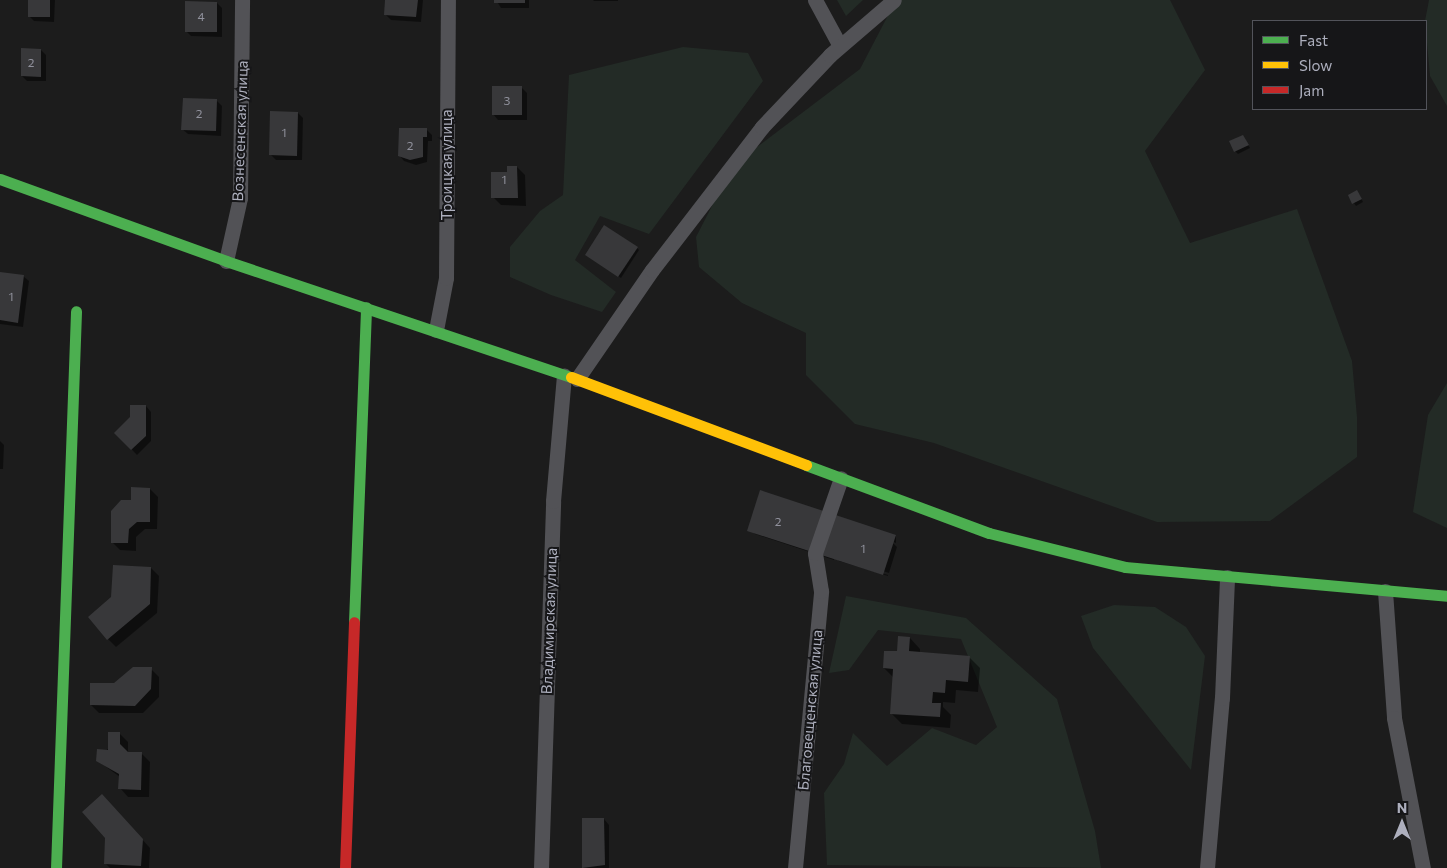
<!DOCTYPE html>
<meta charset="utf-8">
<style>
body{margin:0}
#map{position:relative;width:1447px;height:868px;overflow:hidden;background:#1c1c1c;font-family:Commissioner,sans-serif}
div>[style]{position:absolute}
.green>*{inset:0;background:#232b26}
.shadow>*{inset:0;background:#0007}
.building>*{inset:0;background:#38383a}
.street>*{height:15px;margin:-7.5px;padding:0 7.5px;transform-origin:7.5px;border-radius:7.5px;background:#525256}
.fast>*{height:11px;margin:-5.5px;padding:0 5.5px;transform-origin:5.5px;border-radius:5.5px;background:#4caf50}
.slow>*{height:11px;margin:-5.5px;padding:0 5.5px;transform-origin:5.5px;border-radius:5.5px;background:#ffc107}
.jam>*{height:11px;margin:-5.5px;padding:0 5.5px;transform-origin:5.5px;border-radius:5.5px;background:#c62828}
span{translate:-50% -50%;white-space:nowrap;text-align:center;line-height:1.15;-webkit-text-stroke:4px #161618;paint-order:stroke}
.number-label{font-size:12px;color:#90919c}
.number-label span{-webkit-text-stroke-width:0}
.street-label{font-size:15px;color:#adafbd}
.legend{position:absolute;left:1252px;top:20px;width:175px;height:90px;box-sizing:border-box;background:#161618;border:1px solid #52535a;margin:0;padding:6px 9px;list-style:none;font-size:15px;color:#adafbd}
.legend li{display:flex;align-items:center;gap:10px;height:25px}
.legend b{width:25px;border:1px solid #52535a}
.north{position:absolute;left:1377px;top:798px;width:50px;height:50px;-webkit-text-stroke:4px #161618;paint-order:stroke;rotate:0deg;font-size:14px;font-weight:700;line-height:20px;text-align:center;color:#adafbd}
.north::after{content:'';display:block;margin:auto;width:18px;height:22px;background:#adafbd;clip-path:polygon(50% 0,100% 100%,50% 72%,0 100%)}
</style>
<div id="map">
<div class="green">
<div style="clip-path:polygon(837px 0,863px 0,846px 16px)"></div>
<div style="clip-path:polygon(896px 0,1170px 0,1205px 70px,1145px 151px,1190px 243px,1297px 209px,1352px 361px,1357px 417px,1357px 457px,1270px 521px,1157px 522px,934px 443px,855px 424px,806px 375px,806px 333px,742px 303px,699px 267px,696px 237px,714px 202px,719px 176px,860px 69px)"></div>
<div style="clip-path:polygon(1429px 0,1447px 0,1447px 106px,1430px 76px,1425px 21px)"></div>
<div style="clip-path:polygon(683px 47px,748px 53px,763px 81px,649px 234px,600px 216px,575px 260px,616px 292px,602px 312px,551px 295px,510px 277px,510px 247px,540px 211px,563px 195px,569px 75px)"></div>
<div style="clip-path:polygon(1447px 383px,1447px 528px,1413px 512px,1428px 415px)"></div>
<div style="clip-path:polygon(846px 596px,966px 618px,1057px 699px,1095px 831px,1101px 868px,827px 865px,824px 793px,844px 764px,853px 733px,887px 766px,932px 728px,976px 745px,997px 727px,961px 639px,878px 630px,849px 670px,829px 673px)"></div>
<div style="clip-path:polygon(1114px 605px,1155px 607px,1186px 627px,1205px 656px,1191px 770px,1093px 648px,1081px 616px)"></div>
</div>
<div class="shadow">
<div style="clip-path:polygon(29px 0,55px 0,54px 22px,34px 21px,29px 16px)"></div>
<div style="clip-path:polygon(387px 0,423px 0,421px 22px,391px 20px,386px 15px)"></div>
<div style="clip-path:polygon(496px 0,529px 0,529px 8px,501px 8px)"></div>
<div style="clip-path:polygon(593px 0,618px 0,618px 1px,594px 1px)"></div>
<div style="clip-path:polygon(217px 3px,222px 8px,222px 37px,191px 36px,186px 31px)"></div>
<div style="clip-path:polygon(41px 50px,46px 55px,46px 81px,27px 81px,22px 76px)"></div>
<div style="clip-path:polygon(522px 88px,527px 93px,527px 120px,498px 120px,493px 114px)"></div>
<div style="clip-path:polygon(217px 101px,222px 106px,221px 136px,188px 134px,182px 129px)"></div>
<div style="clip-path:polygon(298px 113px,303px 118px,302px 160px,276px 160px,270px 154px)"></div>
<div style="clip-path:polygon(427px 130px,432px 135px,432px 141px,428px 141px,427px 162px,416px 165px,404px 161px,399px 155px)"></div>
<div style="clip-path:polygon(1243px 136px,1250px 148px,1238px 154px,1235px 151px)"></div>
<div style="clip-path:polygon(517px 167px,525px 175px,526px 206px,501px 205px,493px 197px)"></div>
<div style="clip-path:polygon(1359px 194px,1363px 202px,1356px 206px,1349px 196px)"></div>
<div style="clip-path:polygon(637px 248px,639px 250px,621px 278px,586px 255px)"></div>
<div style="clip-path:polygon(0 273px,23px 276px,29px 281px,23px 327px,0 324px)"></div>
<div style="clip-path:polygon(146px 406px,151px 412px,151px 441px,137px 455px,116px 433px)"></div>
<div style="clip-path:polygon(0 441px,4px 445px,3px 469px,0 469px)"></div>
<div style="clip-path:polygon(150px 489px,158px 497px,157px 529px,145px 529px,136px 537px,136px 551px,120px 550px,112px 542px,132px 501px)"></div>
<div style="clip-path:polygon(761px 492px,896px 536px,896px 543px,891px 541px,897px 547px,889px 573px,834px 555px,834px 560px,755px 534px,750px 529px)"></div>
<div style="clip-path:polygon(837px 559px,888px 575px,888px 576px,839px 561px)"></div>
<div style="clip-path:polygon(151px 568px,159px 576px,157px 613px,116px 647px,108px 639px)"></div>
<div style="clip-path:polygon(910px 638px,920px 649px,920px 653px,969px 657px,980px 668px,978px 692px,956px 690px,955px 703px,943px 702px,943px 707px,951px 715px,950px 728px,902px 724px,891px 713px,894px 678px,884px 668px)"></div>
<div style="clip-path:polygon(151px 669px,159px 677px,159px 697px,143px 713px,99px 713px,91px 705px,114px 684px)"></div>
<div style="clip-path:polygon(120px 734px,128px 742px,128px 753px,142px 754px,150px 762px,149px 797px,128px 797px,120px 788px,120px 777px,98px 761px)"></div>
<div style="clip-path:polygon(110px 804px,150px 848px,149px 868px,110px 868px,105px 863px)"></div>
<div style="clip-path:polygon(604px 819px,609px 825px,609px 868px,583px 868px,583px 820px)"></div>
</div>
<div class="building">
<div style="clip-path:polygon(28px 0,50px 0,50px 17px,28px 17px)"></div>
<div style="clip-path:polygon(385px 0,418px 0,416px 17px,384px 15px)"></div>
<div style="clip-path:polygon(494px 0,525px 0,525px 3px,494px 3px)"></div>
<div style="clip-path:polygon(185px 1px,217px 2px,217px 32px,185px 32px)"></div>
<div style="clip-path:polygon(21px 48px,41px 49px,41px 77px,21px 76px)"></div>
<div style="clip-path:polygon(492px 86px,522px 86px,522px 115px,492px 115px)"></div>
<div style="clip-path:polygon(183px 98px,217px 99px,216px 131px,181px 130px)"></div>
<div style="clip-path:polygon(270px 111px,298px 112px,297px 156px,269px 155px)"></div>
<div style="clip-path:polygon(399px 128px,427px 128px,427px 137px,423px 137px,423px 157px,410px 160px,398px 156px)"></div>
<div style="clip-path:polygon(1243px 135px,1249px 145px,1234px 152px,1229px 141px)"></div>
<div style="clip-path:polygon(507px 166px,517px 166px,518px 198px,491px 198px,491px 172px,507px 172px)"></div>
<div style="clip-path:polygon(1357px 190px,1362px 199px,1352px 204px,1348px 195px)"></div>
<div style="clip-path:polygon(604px 225px,638px 247px,618px 277px,585px 255px)"></div>
<div style="clip-path:polygon(0 272px,24px 275px,18px 323px,0 320px)"></div>
<div style="clip-path:polygon(130px 405px,146px 405px,146px 436px,131px 450px,114px 433px,130px 417px)"></div>
<div style="clip-path:polygon(131px 487px,150px 488px,150px 522px,137px 522px,129px 529px,128px 543px,111px 543px,111px 511px,121px 500px,131px 500px)"></div>
<div style="clip-path:polygon(760px 490px,896px 535px,883px 575px,747px 531px)"></div>
<div style="clip-path:polygon(113px 565px,151px 567px,150px 604px,107px 640px,88px 617px,111px 597px)"></div>
<div style="clip-path:polygon(898px 636px,910px 637px,909px 651px,970px 656px,968px 682px,946px 680px,945px 693px,933px 692px,932px 703px,941px 703px,940px 717px,890px 714px,893px 669px,883px 668px,884px 651px,897px 651px)"></div>
<div style="clip-path:polygon(133px 667px,152px 667px,151px 689px,135px 706px,90px 705px,90px 683px,114px 683px)"></div>
<div style="clip-path:polygon(108px 732px,120px 732px,120px 744px,128px 752px,142px 752px,141px 790px,118px 789px,119px 774px,96px 761px,97px 749px,108px 750px)"></div>
<div style="clip-path:polygon(102px 794px,143px 839px,141px 866px,104px 864px,105px 838px,82px 812px)"></div>
<div style="clip-path:polygon(582px 818px,604px 818px,605px 865px,582px 868px)"></div>
</div>
<div class="street">
<div style="left:815px;top:0;width:52px;rotate:61.5deg"></div>
<div style="left:226px;top:261px;width:65px;rotate:-77.5deg"></div>
<div style="left:240px;top:198px;width:198px;rotate:-89.4deg"></div>
<div style="left:436px;top:330px;width:53px;rotate:-79.1deg"></div>
<div style="left:446px;top:278px;width:278px;rotate:-89.6deg"></div>
<div style="left:577px;top:379px;width:132px;rotate:-55.5deg"></div>
<div style="left:652px;top:270px;width:180px;rotate:-52.4deg"></div>
<div style="left:762px;top:127px;width:99px;rotate:-46.6deg"></div>
<div style="left:830px;top:55px;width:84px;rotate:-40.7deg"></div>
<div style="left:1385px;top:591px;width:127px;rotate:85.9deg"></div>
<div style="left:1394px;top:718px;width:153px;rotate:79.1deg"></div>
<div style="left:541px;top:868px;width:367px;rotate:-88.1deg"></div>
<div style="left:553px;top:501px;width:126px;rotate:-85deg"></div>
<div style="left:795px;top:868px;width:278px;rotate:-84.6deg"></div>
<div style="left:821px;top:591px;width:38px;rotate:-99deg"></div>
<div style="left:815px;top:553px;width:79px;rotate:-70.9deg"></div>
<div style="left:1207px;top:868px;width:171px;rotate:-85deg"></div>
<div style="left:1222px;top:698px;width:121px;rotate:-87.6deg"></div>
</div>
<div class="fast">
<div style="left:0;top:179px;width:240px;rotate:19.9deg"></div>
<div style="left:226px;top:261px;width:364px;rotate:18.6deg"></div>
<div style="left:806px;top:465px;width:195px;rotate:20.4deg"></div>
<div style="left:989px;top:533px;width:140px;rotate:14deg"></div>
<div style="left:1125px;top:567px;width:323px;rotate:5.1deg"></div>
<div style="left:354px;top:622px;width:315px;rotate:-87.8deg"></div>
<div style="left:56px;top:868px;width:557px;rotate:-87.94deg"></div>
</div>
<div class="slow">
<div style="left:571px;top:377px;width:251px;rotate:20.5deg"></div>
</div>
<div class="jam">
<div style="left:345px;top:868px;width:246px;rotate:-87.9deg"></div>
</div>
<div class="number-label">
<span style="left:201px;top:17px">4</span>
<span style="left:31px;top:63px">2</span>
<span style="left:507px;top:101px">3</span>
<span style="left:199px;top:114px">2</span>
<span style="left:284px;top:133px">1</span>
<span style="left:410px;top:146px">2</span>
<span style="left:504px;top:180px">1</span>
<span style="left:11px;top:297px">1</span>
<span style="left:778px;top:522px">2</span>
<span style="left:863px;top:549px">1</span>
</div>
<div class="street-label">
<span style="left:240px;top:131px;rotate:-88deg">Вознесенская улица</span>
<span style="left:447px;top:165px;rotate:-90deg">Троицкая улица</span>
<span style="left:549px;top:621px;rotate:-88deg">Владимирская улица</span>
<span style="left:810px;top:710px;rotate:-85deg">Благовещенская улица</span>
</div>
<ul class="legend">
<li><b style="height:6px;background:#4caf50"></b>Fast</li>
<li><b style="height:6px;background:#ffc107"></b>Slow</li>
<li><b style="height:6px;background:#c62828"></b>Jam</li>
</ul>
<div class="north">N</div>
</div>
